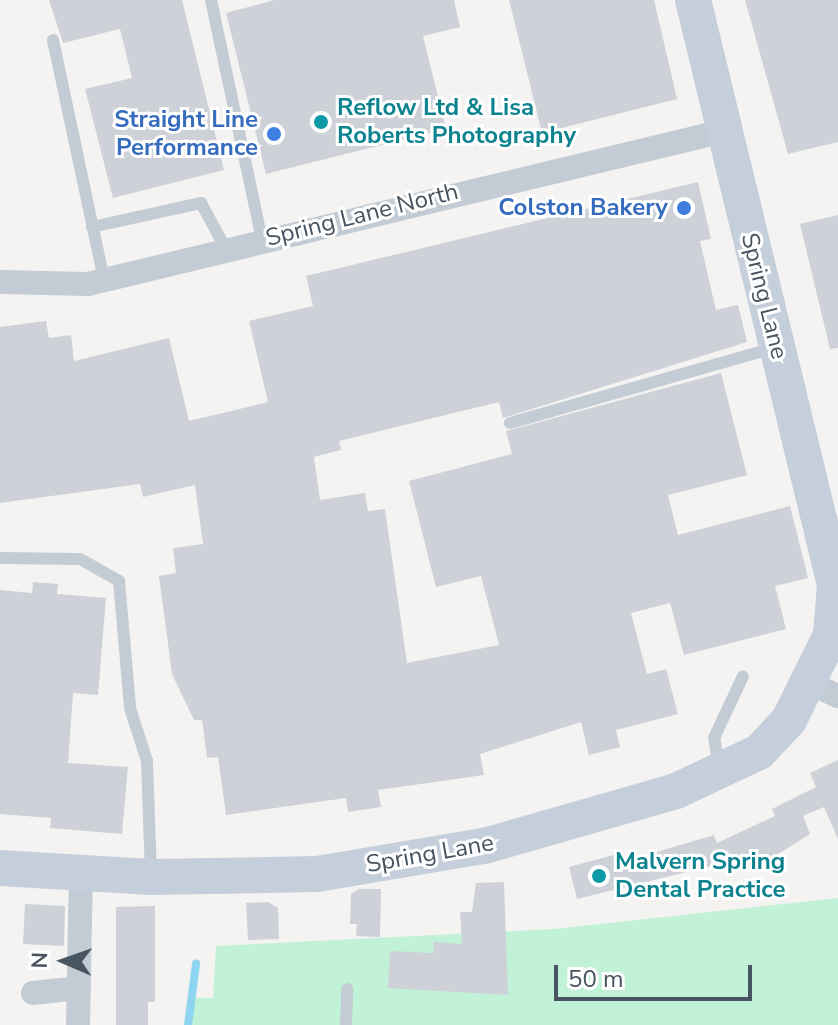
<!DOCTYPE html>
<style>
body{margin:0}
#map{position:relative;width:838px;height:1025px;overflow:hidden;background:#f5f3f2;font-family:"Nunito Sans",sans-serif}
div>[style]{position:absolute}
.green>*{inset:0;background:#c1f2d7}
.stream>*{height:8px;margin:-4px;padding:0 4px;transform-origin:4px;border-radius:4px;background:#8dd5f0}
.building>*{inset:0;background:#ced1d8}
.lane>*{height:12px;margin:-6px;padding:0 6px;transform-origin:6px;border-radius:6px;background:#c3ccd4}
.street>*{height:24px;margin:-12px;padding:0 12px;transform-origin:12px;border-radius:12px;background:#c3ccd4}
.secondary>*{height:36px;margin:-18px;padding:0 18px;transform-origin:18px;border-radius:18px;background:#c5cedb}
.dots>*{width:22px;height:22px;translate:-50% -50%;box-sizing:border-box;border:4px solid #fff;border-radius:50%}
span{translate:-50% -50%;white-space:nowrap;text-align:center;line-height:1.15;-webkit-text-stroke:6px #fff;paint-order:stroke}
.culture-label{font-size:24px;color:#0d838f;font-weight:700}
.left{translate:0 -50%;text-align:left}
.shop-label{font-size:24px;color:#366cbe;font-weight:700}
.right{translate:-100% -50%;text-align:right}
.street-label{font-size:24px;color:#495461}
.north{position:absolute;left:24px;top:921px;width:80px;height:80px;-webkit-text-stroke:6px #fff;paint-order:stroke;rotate:272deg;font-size:22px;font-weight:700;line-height:32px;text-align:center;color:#495461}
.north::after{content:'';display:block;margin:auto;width:28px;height:36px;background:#495461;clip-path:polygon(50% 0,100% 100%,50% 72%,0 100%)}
.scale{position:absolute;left:554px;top:965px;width:198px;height:36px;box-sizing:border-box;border:4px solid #495461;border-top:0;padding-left:10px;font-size:24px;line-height:28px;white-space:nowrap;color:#495461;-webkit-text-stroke:6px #fff;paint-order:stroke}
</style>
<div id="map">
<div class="green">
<div style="clip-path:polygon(838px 898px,838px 1025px,191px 1025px,193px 998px,213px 998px,216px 946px,554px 929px)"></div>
</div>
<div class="stream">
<div style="left:188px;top:1025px;width:62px;rotate:-82.5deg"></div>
</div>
<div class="building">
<div style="clip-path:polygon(49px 0,182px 0,224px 170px,113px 198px,85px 89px,132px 78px,120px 29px,63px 43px)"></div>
<div style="clip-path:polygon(274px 0,454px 0,460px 27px,423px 36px,446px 129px,266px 174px,226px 13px)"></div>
<div style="clip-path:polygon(509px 0,654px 0,677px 99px,542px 133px)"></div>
<div style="clip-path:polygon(745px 0,838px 0,838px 142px,788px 154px)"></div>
<div style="clip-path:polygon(698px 182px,711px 239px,700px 241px,716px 310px,738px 305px,747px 342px,503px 418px,499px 402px,339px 441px,341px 450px,314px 457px,320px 500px,365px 493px,368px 511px,385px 509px,407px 663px,499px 645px,481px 576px,436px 587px,409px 481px,512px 454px,506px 431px,721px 373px,747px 475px,668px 495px,678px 535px,790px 506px,808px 578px,775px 586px,786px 629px,684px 655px,670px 603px,631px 613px,647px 674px,666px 669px,678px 714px,616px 730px,620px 747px,589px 755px,581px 722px,480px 754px,484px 775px,378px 790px,381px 807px,348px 812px,346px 798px,226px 815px,218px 757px,207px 758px,202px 720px,194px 720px,172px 674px,159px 576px,176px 573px,173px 548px,203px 544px,195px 485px,143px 497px,140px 484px,0 503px,0 327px,46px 321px,49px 338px,71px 335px,74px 361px,169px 338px,189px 421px,268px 402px,249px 321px,313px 306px,306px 276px)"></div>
<div style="clip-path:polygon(838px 215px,838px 348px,830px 349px,800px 224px)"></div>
<div style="clip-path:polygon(33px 582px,58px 584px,57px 594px,106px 598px,98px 695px,73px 693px,68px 763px,128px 767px,122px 834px,50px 828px,51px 818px,0 814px,0 590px,32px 593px)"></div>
<div style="clip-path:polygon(838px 760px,838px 839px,824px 807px,803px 816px,810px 834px,749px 872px,743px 858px,577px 899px,569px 867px,621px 853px,623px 862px,714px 835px,717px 843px,775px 816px,772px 809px,816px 787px,810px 773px)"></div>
<div style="clip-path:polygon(504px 882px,508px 995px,388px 988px,390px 951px,433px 953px,434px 942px,462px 944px,460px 912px,472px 912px,476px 883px)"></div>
<div style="clip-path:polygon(359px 889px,381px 889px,380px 937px,356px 936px,357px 924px,350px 924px,351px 894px)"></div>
<div style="clip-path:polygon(268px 902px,278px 908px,279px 939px,248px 940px,246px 903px)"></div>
<div style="clip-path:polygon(25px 904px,65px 906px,64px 946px,23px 944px)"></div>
<div style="clip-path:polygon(155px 906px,155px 1002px,148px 1002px,148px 1025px,116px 1025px,116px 907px)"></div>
</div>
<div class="lane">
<div style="left:211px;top:0;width:245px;rotate:78deg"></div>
<div style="left:53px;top:40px;width:245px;rotate:78deg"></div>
<div style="left:92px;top:227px;width:112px;rotate:-12.4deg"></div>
<div style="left:201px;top:203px;width:52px;rotate:61.5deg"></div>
<div style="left:510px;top:423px;width:274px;rotate:-15.9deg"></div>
<div style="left:0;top:558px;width:80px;rotate:0.7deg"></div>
<div style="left:80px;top:559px;width:45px;rotate:29.4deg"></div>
<div style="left:119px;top:581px;width:127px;rotate:85deg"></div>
<div style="left:130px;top:708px;width:56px;rotate:72.2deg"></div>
<div style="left:147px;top:761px;width:113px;rotate:88deg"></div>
<div style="left:719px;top:768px;width:30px;rotate:-99deg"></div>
<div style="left:714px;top:738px;width:68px;rotate:-64.9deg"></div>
<div style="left:346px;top:1025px;width:36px;rotate:-88deg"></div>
</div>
<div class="street">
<div style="left:0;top:282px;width:88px;rotate:1.3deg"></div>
<div style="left:88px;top:284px;width:654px;rotate:-13.53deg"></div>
<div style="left:812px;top:684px;width:29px;rotate:25deg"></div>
<div style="left:33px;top:993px;width:46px;rotate:-6.2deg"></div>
<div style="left:78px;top:1025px;width:150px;rotate:-88.9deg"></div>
</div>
<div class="secondary">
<div style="left:0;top:868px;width:151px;rotate:3.4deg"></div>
<div style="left:151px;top:877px;width:166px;rotate:-1deg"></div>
<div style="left:317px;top:874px;width:173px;rotate:-9.6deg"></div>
<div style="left:488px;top:845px;width:196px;rotate:-16deg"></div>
<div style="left:676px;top:791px;width:92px;rotate:-25.2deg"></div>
<div style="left:759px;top:752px;width:44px;rotate:-46.8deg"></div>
<div style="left:789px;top:720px;width:95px;rotate:-63.7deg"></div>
<div style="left:831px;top:635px;width:50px;rotate:-85.4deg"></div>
<div style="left:835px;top:585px;width:602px;rotate:-103.64deg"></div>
</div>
<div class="dots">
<div style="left:321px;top:122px;background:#0f9aa8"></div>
<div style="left:274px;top:134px;background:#3f7fe0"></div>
<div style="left:684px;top:208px;background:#3f7fe0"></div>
<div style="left:599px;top:876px;background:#0f9aa8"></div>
</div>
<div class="culture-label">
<span class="left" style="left:337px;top:122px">Reflow Ltd &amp; Lisa<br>Roberts Photography</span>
<span class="left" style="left:615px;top:876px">Malvern Spring<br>Dental Practice</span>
</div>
<div class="shop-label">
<span class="right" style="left:258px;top:134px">Straight Line<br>Performance</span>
<span class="right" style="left:668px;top:208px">Colston Bakery</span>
</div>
<div class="street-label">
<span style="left:362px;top:215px;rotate:-14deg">Spring Lane North</span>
<span style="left:764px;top:296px;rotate:76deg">Spring Lane</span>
<span style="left:430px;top:854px;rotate:-10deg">Spring Lane</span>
</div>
<div class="north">N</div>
<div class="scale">50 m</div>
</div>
